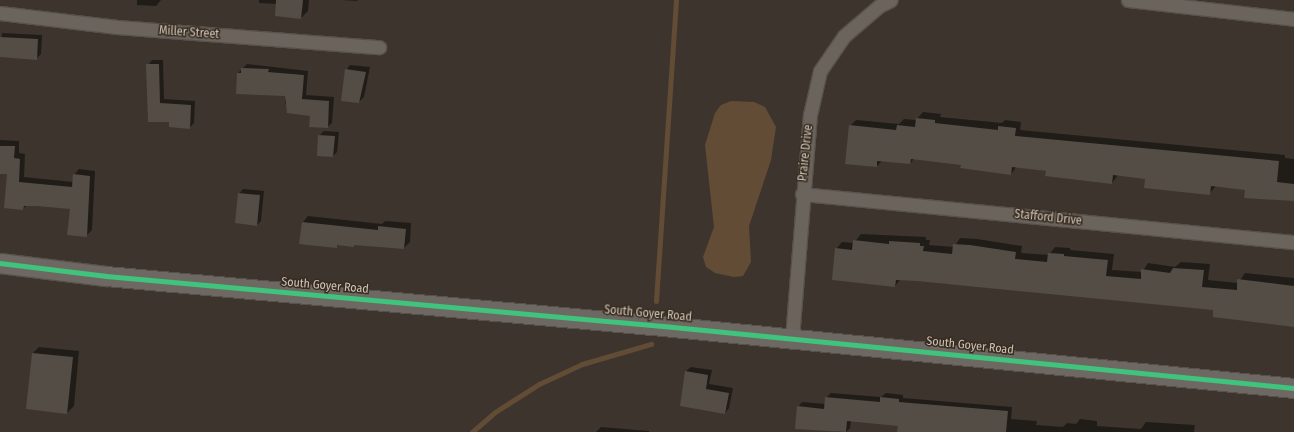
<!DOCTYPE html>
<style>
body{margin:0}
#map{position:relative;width:1294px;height:432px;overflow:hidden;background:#3d352d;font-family:"Fira Sans Condensed",sans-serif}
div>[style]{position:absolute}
.water>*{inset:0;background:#624c36}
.shadow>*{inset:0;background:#0007}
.stream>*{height:5px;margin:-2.5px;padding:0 2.5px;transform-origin:2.5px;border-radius:2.5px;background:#624c36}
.building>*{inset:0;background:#534d46}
.roads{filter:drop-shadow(1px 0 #57514b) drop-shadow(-1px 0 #57514b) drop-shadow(0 1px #57514b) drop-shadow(0 -1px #57514b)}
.street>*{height:13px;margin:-6.5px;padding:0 6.5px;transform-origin:6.5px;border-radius:6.5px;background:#6a645d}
.secondary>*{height:19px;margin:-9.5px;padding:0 9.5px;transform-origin:9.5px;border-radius:9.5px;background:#6e6862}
.cycleway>*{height:5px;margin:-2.5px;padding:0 2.5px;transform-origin:2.5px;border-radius:2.5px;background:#40c37c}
span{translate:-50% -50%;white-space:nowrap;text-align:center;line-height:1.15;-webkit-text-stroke:3px #382c20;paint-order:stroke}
.street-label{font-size:12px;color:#ccc3b8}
</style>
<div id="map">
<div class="water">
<div style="clip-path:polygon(731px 101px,754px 102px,765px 107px,776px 127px,771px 160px,749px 226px,751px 262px,743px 276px,734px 277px,715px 273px,706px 267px,703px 257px,714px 227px,705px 145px,715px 113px,721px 105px)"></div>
</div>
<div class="shadow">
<div style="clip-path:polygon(137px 0,161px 0,156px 6px,137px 5px)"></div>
<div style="clip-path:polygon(259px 0,309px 0,308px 11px,301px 18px,277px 4px,259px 3px)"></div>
<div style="clip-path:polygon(342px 0,358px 0,357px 1px)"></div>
<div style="clip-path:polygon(2px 33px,42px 35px,41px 54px,36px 59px,0 56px)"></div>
<div style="clip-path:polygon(152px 60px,163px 60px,164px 99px,195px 101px,194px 123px,189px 128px,170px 121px,149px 121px,148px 65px)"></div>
<div style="clip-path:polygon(247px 64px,308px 71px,306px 95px,334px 97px,332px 123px,327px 127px,311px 115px,285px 104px,286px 95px,238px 73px)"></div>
<div style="clip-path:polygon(350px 65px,370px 67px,364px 97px,359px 102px,346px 70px)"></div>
<div style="clip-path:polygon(923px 112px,941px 114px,940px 117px,1002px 123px,1005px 120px,1021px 122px,1020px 130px,1285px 155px,1285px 158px,1294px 159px,1294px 200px,1246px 189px,1216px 186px,1209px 194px,1146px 178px,1118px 175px,1112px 183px,1017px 166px,1011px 174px,962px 164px,915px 158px,910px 163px,882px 161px,877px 166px,850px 126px,856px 120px,899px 124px,904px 119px,916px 120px)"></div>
<div style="clip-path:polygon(324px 131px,339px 132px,337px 152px,333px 156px,319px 136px)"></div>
<div style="clip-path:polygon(0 140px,19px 141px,19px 153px,25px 154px,24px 177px,73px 182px,74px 175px,79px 169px,95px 171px,92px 230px,86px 236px,71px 208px,27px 205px,23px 209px,8px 173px,0 173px)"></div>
<div style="clip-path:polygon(243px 189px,264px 191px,261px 221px,257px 225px,239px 194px)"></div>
<div style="clip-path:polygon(308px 216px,382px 224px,385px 221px,411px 223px,410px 242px,404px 248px,356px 244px,339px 244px,336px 247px,303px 222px)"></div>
<div style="clip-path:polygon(861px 234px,926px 237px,926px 240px,930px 240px,929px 245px,954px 247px,960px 238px,977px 239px,1022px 246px,1021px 253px,1049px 255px,1055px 247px,1070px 248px,1070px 250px,1114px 254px,1112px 270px,1142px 272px,1148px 263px,1175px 267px,1181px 262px,1210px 264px,1208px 280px,1238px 283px,1245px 273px,1294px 278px,1294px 325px,1214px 309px,901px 279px,895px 286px,836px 249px,842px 242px,854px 243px)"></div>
<div style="clip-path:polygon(39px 347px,79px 351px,74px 406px,67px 413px,32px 354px)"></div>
<div style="clip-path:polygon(691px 367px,712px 370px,709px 384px,733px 388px,729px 408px,725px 413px,686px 371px)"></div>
<div style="clip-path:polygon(831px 393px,881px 397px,886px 393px,903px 395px,903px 398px,1012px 407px,1011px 419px,1037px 421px,1036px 425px,1063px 427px,1067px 423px,1076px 424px,1080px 419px,1097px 421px,1097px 426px,1141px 429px,1146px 422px,1195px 425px,1194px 432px,898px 432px,899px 425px,851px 420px,850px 428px,846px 432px,796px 428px,798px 407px,802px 402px,826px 404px,826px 398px)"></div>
<div style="clip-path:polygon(601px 427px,649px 431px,649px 432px,596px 432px)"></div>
</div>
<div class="stream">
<div style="left:656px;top:301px;width:302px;rotate:-86.2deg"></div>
<div style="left:472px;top:432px;width:30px;rotate:-41deg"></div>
<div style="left:495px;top:412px;width:52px;rotate:-32.5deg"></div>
<div style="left:539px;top:384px;width:47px;rotate:-24.9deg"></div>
<div style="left:582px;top:364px;width:72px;rotate:-16.2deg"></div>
</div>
<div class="building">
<div style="clip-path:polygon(276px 0,303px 0,301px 19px,275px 16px)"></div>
<div style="clip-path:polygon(0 37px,38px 39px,37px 60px,0 57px)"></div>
<div style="clip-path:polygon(146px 64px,159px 64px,160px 103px,191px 105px,190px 129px,169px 127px,169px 122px,148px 122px)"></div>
<div style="clip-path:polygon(241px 68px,269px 69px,268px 72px,304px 75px,302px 99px,329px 101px,328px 128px,309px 127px,310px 116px,287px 113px,285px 96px,236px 94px,237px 73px,241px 73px)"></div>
<div style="clip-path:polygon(345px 69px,366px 72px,359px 103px,341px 101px)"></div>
<div style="clip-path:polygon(916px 118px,935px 120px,935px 123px,998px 130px,998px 126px,1016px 128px,1015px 136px,1279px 161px,1277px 182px,1294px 184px,1294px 201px,1244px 198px,1245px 190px,1211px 186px,1210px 195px,1144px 188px,1145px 179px,1113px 175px,1112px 184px,1045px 176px,1046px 171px,1012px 167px,1011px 175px,960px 168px,961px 165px,911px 159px,910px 164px,877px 161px,877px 167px,845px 164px,849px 125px,896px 130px,897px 125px,915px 127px)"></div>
<div style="clip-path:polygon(318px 135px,335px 136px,333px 157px,317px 156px)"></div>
<div style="clip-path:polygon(0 146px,15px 146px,14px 158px,20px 159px,19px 182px,72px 187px,73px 174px,90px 176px,87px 237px,67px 235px,70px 209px,37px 206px,24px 206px,23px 210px,4px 208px,7px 174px,0 174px)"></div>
<div style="clip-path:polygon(238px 193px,260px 195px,257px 226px,235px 223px)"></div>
<div style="clip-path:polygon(302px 222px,378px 230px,378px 226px,406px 229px,404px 249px,354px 245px,354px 247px,337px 245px,337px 248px,299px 244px)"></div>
<div style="clip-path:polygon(853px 240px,889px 244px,889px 241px,920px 243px,920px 246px,924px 246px,923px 251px,952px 254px,953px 244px,970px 245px,1016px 252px,1015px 259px,1047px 262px,1048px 253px,1064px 254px,1064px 256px,1108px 260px,1106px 276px,1141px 279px,1141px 269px,1170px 273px,1173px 268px,1204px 270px,1202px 287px,1237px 290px,1237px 279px,1294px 286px,1294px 327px,1213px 317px,1213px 310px,917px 281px,896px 280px,895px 287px,832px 280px,835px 248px,852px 250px)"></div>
<div style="clip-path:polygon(32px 353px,73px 357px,67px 414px,26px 409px)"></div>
<div style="clip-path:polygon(685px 371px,708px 375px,706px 389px,729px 393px,725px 414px,680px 406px)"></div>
<div style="clip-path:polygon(825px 397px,880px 402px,880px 397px,899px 399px,899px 402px,1008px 411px,1006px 432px,897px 432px,898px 426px,847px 421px,846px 432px,795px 429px,797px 406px,824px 409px)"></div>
</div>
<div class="roads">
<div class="street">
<div style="left:1128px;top:0;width:167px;rotate:6.5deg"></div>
<div style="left:0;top:13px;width:118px;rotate:6.8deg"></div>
<div style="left:117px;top:27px;width:263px;rotate:4.4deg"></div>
<div style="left:802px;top:194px;width:494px;rotate:5.6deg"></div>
<div style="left:792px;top:338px;width:224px;rotate:-85.4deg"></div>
<div style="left:810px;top:115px;width:45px;rotate:-77.2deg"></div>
<div style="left:820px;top:71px;width:42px;rotate:-55.6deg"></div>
<div style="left:844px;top:36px;width:46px;rotate:-40.6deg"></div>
<div style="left:879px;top:6px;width:13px;rotate:-27deg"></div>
</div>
<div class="secondary">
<div style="left:0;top:263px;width:107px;rotate:7deg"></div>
<div style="left:106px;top:276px;width:559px;rotate:5.13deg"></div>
<div style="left:663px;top:326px;width:634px;rotate:5.61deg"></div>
</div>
</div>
<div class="cycleway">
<div style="left:0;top:263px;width:107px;rotate:7deg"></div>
<div style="left:106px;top:276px;width:559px;rotate:5.13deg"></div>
<div style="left:663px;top:326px;width:634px;rotate:5.61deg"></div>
</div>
<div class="street-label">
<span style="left:189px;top:33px;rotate:4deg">Miller Street</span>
<span style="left:806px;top:153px;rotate:-84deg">Praire Drive</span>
<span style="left:1048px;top:218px;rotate:6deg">Stafford Drive</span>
<span style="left:325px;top:286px;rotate:5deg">South Goyer Road</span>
<span style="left:648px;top:314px;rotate:5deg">South Goyer Road</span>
<span style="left:970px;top:346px;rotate:6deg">South Goyer Road</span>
</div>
</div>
